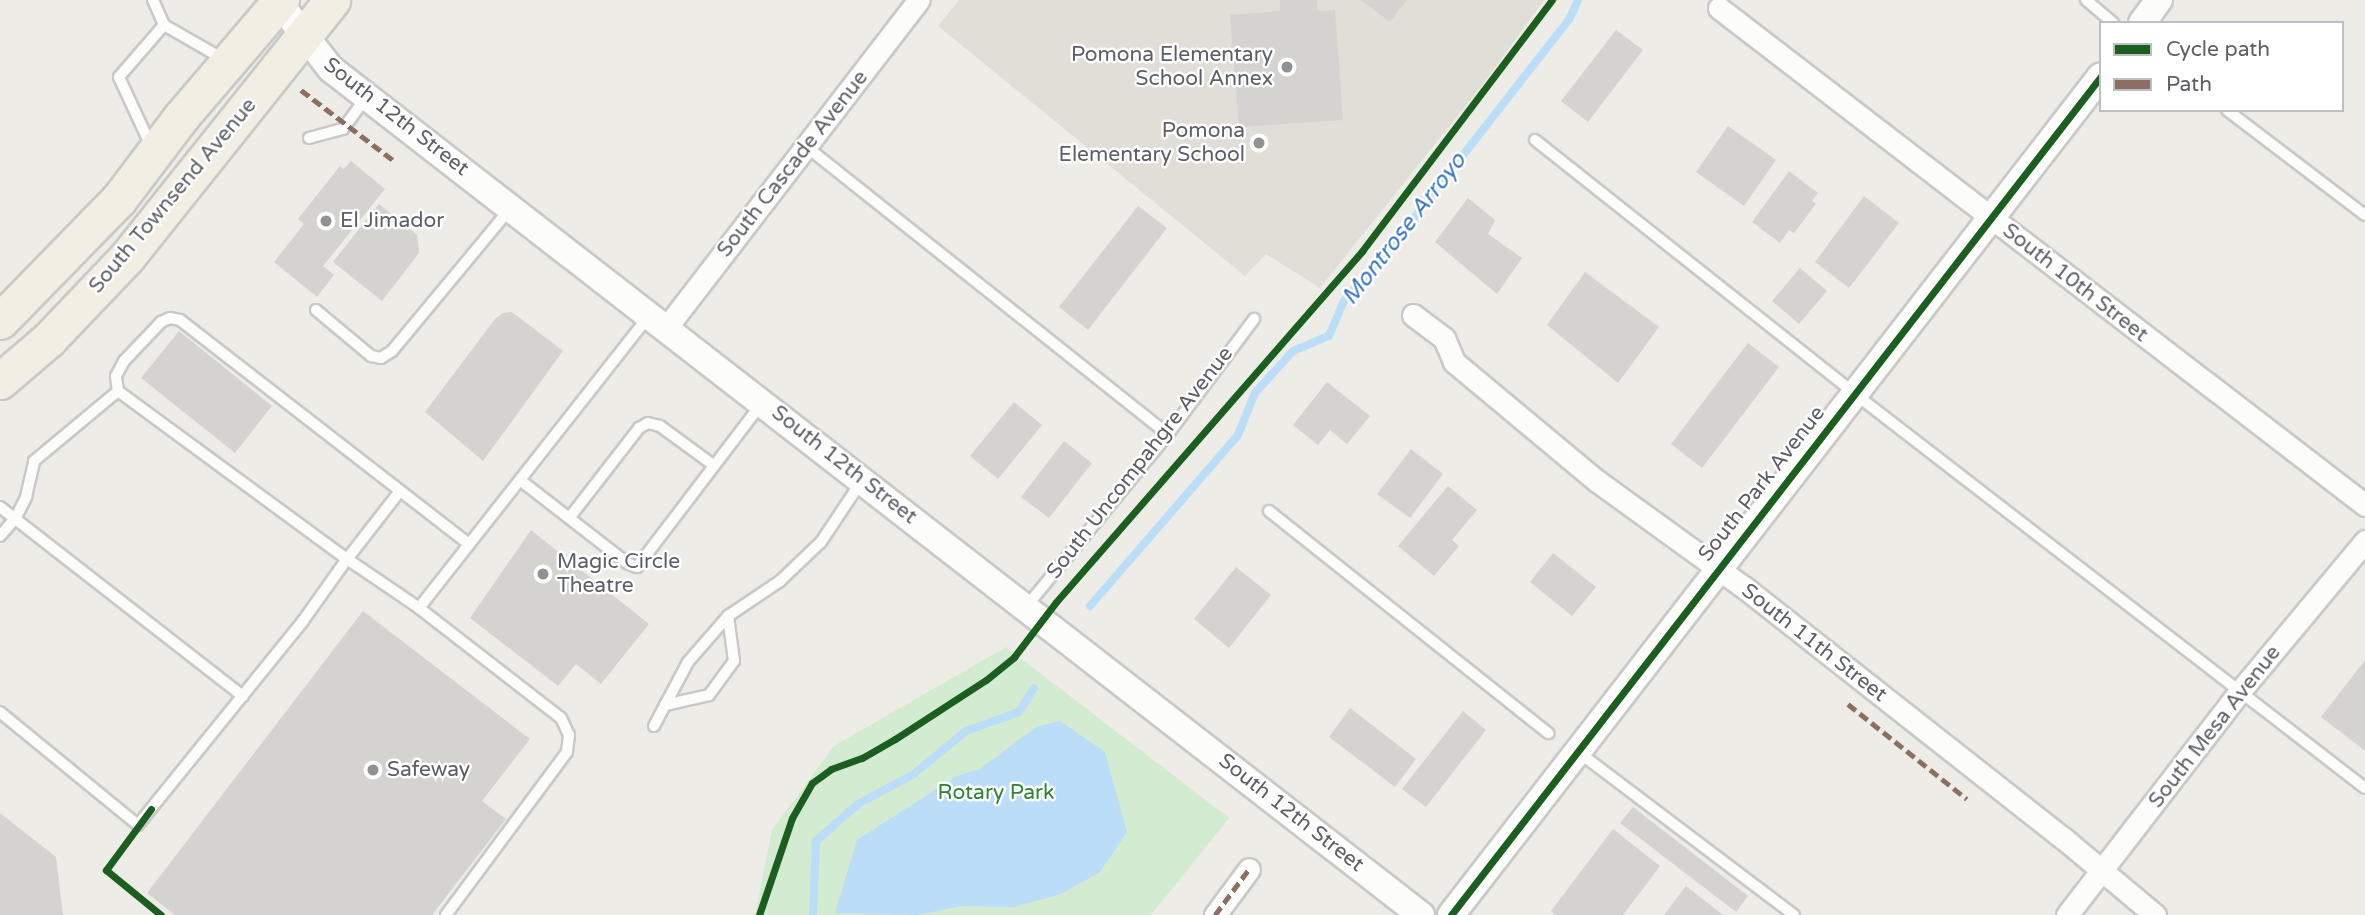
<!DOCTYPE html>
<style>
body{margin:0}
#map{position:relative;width:2365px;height:915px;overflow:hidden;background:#edece7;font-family:"Varela Round",sans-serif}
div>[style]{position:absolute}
.education>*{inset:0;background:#e0ded7}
.green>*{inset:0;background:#d3ebd1}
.water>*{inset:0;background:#bbddf8}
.stream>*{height:8px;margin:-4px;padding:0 4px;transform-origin:4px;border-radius:4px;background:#bbddf8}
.building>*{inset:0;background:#d4d3d0}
.roads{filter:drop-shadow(2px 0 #c9c9c8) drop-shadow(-2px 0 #c9c9c8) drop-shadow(0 2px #c9c9c8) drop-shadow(0 -2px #c9c9c8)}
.service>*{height:10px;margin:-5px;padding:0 5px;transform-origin:5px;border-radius:5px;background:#fcfcfb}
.minor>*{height:21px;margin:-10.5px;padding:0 10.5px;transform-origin:10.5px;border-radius:10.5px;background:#fcfcfb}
.tertiary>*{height:26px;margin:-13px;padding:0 13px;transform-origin:13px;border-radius:13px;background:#fcfcfb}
.trunk>*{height:35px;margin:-17.5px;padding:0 17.5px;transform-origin:17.5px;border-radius:17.5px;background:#f2eee4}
.quiet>*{height:5px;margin-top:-2.5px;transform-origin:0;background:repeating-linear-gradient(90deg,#8d6e63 0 10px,transparent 0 15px)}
.cycleway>*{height:7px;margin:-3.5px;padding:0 3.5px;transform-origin:3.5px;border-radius:3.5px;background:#1b5e20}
.dots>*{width:19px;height:19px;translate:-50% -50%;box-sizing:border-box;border:4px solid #fff;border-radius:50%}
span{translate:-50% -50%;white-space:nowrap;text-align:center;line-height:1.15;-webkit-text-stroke:5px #fff;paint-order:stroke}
.poi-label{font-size:21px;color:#5c6066}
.right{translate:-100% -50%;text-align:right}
.left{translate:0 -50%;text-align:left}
.street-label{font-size:21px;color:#5c6066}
.park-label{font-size:21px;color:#2d8431}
.water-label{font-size:23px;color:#3876bb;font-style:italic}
.legend{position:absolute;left:2099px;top:21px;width:245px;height:91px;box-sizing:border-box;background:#fff;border:2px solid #bebfc2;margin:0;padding:9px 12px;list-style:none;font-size:21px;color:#5c6066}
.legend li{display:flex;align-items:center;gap:14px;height:35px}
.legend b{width:35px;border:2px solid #bebfc2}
</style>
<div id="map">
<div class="education">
<div style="clip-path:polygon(959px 0,1544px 0,1486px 80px,1320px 288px,1266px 254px,1245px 276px,938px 26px)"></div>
</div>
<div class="green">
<div style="clip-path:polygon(1006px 647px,1229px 818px,1151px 915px,755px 915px,772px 830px,834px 746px)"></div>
</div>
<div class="water">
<div style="clip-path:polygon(1060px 721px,1105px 752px,1127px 832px,1100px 872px,1061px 894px,1014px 907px,961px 906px,918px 915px,835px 913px,857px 840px,957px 776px,980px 769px,1036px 727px)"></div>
</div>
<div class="stream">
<div style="left:1090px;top:606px;width:226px;rotate:-49.1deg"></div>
<div style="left:1238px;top:435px;width:45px;rotate:-68deg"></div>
<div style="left:1255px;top:393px;width:57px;rotate:-47.9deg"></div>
<div style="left:1293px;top:351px;width:39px;rotate:-23deg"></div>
<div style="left:1329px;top:336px;width:38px;rotate:-67deg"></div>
<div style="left:1344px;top:301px;width:102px;rotate:-49.8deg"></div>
<div style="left:1410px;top:223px;width:260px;rotate:-52deg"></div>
<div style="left:1570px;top:18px;width:20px;rotate:-66deg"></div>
<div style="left:813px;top:915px;width:74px;rotate:-87.7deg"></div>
<div style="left:816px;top:841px;width:56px;rotate:-41.4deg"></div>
<div style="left:858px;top:804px;width:64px;rotate:-28.2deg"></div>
<div style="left:914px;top:774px;width:67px;rotate:-39.6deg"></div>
<div style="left:966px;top:731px;width:56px;rotate:-19.7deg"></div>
<div style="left:1019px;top:712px;width:28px;rotate:-58deg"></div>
</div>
<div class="building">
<div style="clip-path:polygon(1280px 0,1317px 0,1318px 11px,1335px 10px,1343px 120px,1239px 127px,1230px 15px,1280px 11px)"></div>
<div style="clip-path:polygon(1361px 0,1407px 0,1390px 22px)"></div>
<div style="clip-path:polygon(1616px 30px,1643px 50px,1588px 122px,1561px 101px)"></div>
<div style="clip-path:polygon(1728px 126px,1776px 160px,1744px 206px,1696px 172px)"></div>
<div style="clip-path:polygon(351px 161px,385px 189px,323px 266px,334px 275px,317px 297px,274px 262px,304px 224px,298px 219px,340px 166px,344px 169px)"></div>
<div style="clip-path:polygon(1789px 171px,1818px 193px,1812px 201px,1816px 204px,1794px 233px,1789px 230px,1780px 243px,1752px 222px)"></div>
<div style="clip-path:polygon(1864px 196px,1899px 223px,1849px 288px,1815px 262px)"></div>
<div style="clip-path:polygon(1468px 198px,1495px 220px,1488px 234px,1522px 258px,1497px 294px,1435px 242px)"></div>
<div style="clip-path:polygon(379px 204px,417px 235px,419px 253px,382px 301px,333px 262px)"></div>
<div style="clip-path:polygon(1138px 206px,1167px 228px,1088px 330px,1059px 307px)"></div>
<div style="clip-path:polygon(1800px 268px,1827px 291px,1799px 324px,1772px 301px)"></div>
<div style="clip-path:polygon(1585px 272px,1659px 327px,1618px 383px,1547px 325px)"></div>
<div style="clip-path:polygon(512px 312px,563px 351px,483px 461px,425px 412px,495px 319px,503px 313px)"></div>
<div style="clip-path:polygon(179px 331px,272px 406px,235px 453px,141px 378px)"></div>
<div style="clip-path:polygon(1748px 343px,1779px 367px,1702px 468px,1671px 444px)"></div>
<div style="clip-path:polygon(1327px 382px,1370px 416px,1347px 444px,1330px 430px,1318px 445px,1293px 425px)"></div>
<div style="clip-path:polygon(1014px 402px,1042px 425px,998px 479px,970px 456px)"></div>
<div style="clip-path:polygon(1064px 441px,1092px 463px,1049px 518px,1021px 497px)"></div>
<div style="clip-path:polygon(1411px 449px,1443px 474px,1410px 518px,1377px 494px)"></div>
<div style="clip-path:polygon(1448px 486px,1477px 510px,1452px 540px,1459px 546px,1434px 576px,1398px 546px)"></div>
<div style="clip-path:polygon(531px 530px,649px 624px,601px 684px,576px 664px,558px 686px,470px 618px)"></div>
<div style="clip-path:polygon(1553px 553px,1596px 587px,1572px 616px,1530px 582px)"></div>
<div style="clip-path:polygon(1236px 567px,1271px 595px,1229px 648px,1194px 619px)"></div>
<div style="clip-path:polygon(363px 611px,530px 739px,482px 801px,506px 819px,432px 915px,175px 915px,147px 893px)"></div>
<div style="clip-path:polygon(2365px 660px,2365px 749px,2364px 750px,2321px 717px)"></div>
<div style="clip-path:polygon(1350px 708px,1416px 759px,1395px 787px,1329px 737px)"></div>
<div style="clip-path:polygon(1463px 711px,1486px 730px,1426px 807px,1402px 789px)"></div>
<div style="clip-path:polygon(1633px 807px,1748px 896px,1736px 912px,1620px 823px)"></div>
<div style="clip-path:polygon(0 813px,56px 857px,63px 915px,0 915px)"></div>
<div style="clip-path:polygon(1613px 829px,1660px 866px,1623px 915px,1555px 915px,1551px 911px)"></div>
<div style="clip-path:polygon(1686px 886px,1723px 915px,1664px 915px)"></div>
</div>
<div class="roads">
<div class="service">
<div style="left:153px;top:0;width:27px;rotate:66deg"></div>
<div style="left:2086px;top:0;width:35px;rotate:40deg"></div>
<div style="left:2227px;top:110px;width:173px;rotate:37.3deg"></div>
<div style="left:309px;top:138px;width:35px;rotate:-15deg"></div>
<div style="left:343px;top:129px;width:39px;rotate:-54deg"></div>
<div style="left:1535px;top:140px;width:409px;rotate:38.4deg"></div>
<div style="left:1855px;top:394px;width:644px;rotate:37.69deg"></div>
<div style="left:151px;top:146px;width:76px;rotate:-114.9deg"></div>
<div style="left:119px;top:77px;width:69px;rotate:-49.1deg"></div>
<div style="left:164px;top:25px;width:70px;rotate:29.8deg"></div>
<div style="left:808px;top:148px;width:460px;rotate:38.5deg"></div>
<div style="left:316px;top:310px;width:72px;rotate:39.9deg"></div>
<div style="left:371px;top:356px;width:10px;rotate:11deg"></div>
<div style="left:381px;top:358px;width:13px;rotate:-32deg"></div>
<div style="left:392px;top:351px;width:185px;rotate:-50.3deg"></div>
<div style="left:118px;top:391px;width:15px;rotate:-98deg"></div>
<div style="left:116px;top:376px;width:17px;rotate:-62deg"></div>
<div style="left:124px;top:361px;width:54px;rotate:-46.5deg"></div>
<div style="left:161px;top:322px;width:10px;rotate:-24deg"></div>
<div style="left:170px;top:318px;width:10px;rotate:11deg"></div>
<div style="left:180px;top:320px;width:366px;rotate:37.8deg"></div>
<div style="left:520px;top:480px;width:135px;rotate:37.8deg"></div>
<div style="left:627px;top:563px;width:11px;rotate:22deg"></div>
<div style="left:637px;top:567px;width:205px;rotate:-52.7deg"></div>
<div style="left:400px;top:491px;width:86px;rotate:127.9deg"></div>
<div style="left:347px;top:559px;width:87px;rotate:34.2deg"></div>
<div style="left:419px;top:608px;width:180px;rotate:37.8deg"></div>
<div style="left:561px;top:718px;width:19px;rotate:65deg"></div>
<div style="left:569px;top:735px;width:17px;rotate:97deg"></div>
<div style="left:567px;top:752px;width:203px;rotate:126.6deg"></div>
<div style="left:0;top:507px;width:308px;rotate:37.9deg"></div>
<div style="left:1269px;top:511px;width:357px;rotate:38.5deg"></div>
<div style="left:570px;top:517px;width:113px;rotate:-52.2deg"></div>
<div style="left:639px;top:428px;width:10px;rotate:-29deg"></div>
<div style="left:648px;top:423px;width:12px;rotate:14deg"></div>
<div style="left:660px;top:426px;width:66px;rotate:36.3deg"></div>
<div style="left:0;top:536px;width:23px;rotate:-49deg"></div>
<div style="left:15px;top:519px;width:25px;rotate:-63deg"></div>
<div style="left:26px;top:497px;width:37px;rotate:-77deg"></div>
<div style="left:34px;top:461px;width:109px;rotate:-39.8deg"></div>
<div style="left:118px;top:391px;width:284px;rotate:36.3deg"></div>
<div style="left:347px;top:559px;width:76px;rotate:125.4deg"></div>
<div style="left:303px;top:621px;width:262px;rotate:129deg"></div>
<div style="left:138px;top:825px;width:178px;rotate:-140.7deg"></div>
<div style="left:1026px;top:607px;width:224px;rotate:-50.6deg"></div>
<div style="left:1168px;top:434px;width:144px;rotate:-53.2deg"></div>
<div style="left:419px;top:608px;width:370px;rotate:-51.8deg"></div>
<div style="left:665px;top:705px;width:45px;rotate:-12.8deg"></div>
<div style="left:709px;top:695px;width:42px;rotate:-53.7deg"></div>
<div style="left:734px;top:661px;width:45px;rotate:-97.6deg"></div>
<div style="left:654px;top:726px;width:72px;rotate:-62deg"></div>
<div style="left:688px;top:662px;width:61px;rotate:-49deg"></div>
<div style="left:728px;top:616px;width:63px;rotate:-33.9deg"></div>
<div style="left:780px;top:581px;width:57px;rotate:-43.6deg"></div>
<div style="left:821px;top:542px;width:72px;rotate:-56.3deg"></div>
<div style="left:1577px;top:751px;width:272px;rotate:37.1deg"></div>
</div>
<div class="minor">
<div style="left:1719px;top:8px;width:815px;rotate:37.57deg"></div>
<div style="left:1413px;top:315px;width:39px;rotate:37deg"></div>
<div style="left:1444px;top:338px;width:26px;rotate:67deg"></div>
<div style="left:1454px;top:362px;width:186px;rotate:39.8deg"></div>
<div style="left:1597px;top:481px;width:183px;rotate:35.9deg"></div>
<div style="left:1745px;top:588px;width:405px;rotate:38.2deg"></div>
<div style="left:2063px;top:838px;width:120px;rotate:39.9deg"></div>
<div style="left:666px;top:328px;width:414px;rotate:-52.4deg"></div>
<div style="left:1215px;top:915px;width:57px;rotate:-53.5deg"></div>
<div style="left:2067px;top:915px;width:284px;rotate:-52.3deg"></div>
<div style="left:2241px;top:690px;width:194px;rotate:-50.2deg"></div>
</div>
<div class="tertiary">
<div style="left:279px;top:3px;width:84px;rotate:51.8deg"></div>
<div style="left:331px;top:69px;width:1380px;rotate:37.82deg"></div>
<div style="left:2142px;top:23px;width:29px;rotate:-54deg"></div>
<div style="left:1451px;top:915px;width:1061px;rotate:-52.23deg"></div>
</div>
<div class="trunk">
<div style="left:0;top:321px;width:170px;rotate:-45.7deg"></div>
<div style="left:119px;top:199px;width:103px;rotate:-52.9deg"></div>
<div style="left:181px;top:117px;width:154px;rotate:-49.5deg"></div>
<div style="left:0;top:381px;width:65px;rotate:-40.6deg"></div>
<div style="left:49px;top:339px;width:113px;rotate:-46.4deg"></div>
<div style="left:127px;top:257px;width:329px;rotate:-51.4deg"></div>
</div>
</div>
<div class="quiet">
<div style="left:301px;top:90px;width:116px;rotate:37.3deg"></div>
<div style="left:1848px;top:704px;width:152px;rotate:38.6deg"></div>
<div style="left:1215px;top:915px;width:57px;rotate:-53.5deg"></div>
</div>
<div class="cycleway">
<div style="left:151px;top:809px;width:76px;rotate:126.4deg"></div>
<div style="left:106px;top:870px;width:71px;rotate:39.3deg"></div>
<div style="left:759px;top:915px;width:102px;rotate:-71.2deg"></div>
<div style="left:792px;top:818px;width:40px;rotate:-60.3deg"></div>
<div style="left:812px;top:783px;width:24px;rotate:-36deg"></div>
<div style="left:831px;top:769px;width:33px;rotate:-20deg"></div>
<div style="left:862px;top:758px;width:38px;rotate:-30deg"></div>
<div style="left:895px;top:739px;width:108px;rotate:-33deg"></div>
<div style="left:986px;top:680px;width:36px;rotate:-39deg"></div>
<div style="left:1014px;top:657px;width:69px;rotate:-52.6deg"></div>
<div style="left:1056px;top:602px;width:466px;rotate:-48.9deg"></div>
<div style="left:1362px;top:251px;width:315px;rotate:-52.9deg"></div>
<div style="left:1451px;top:915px;width:1061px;rotate:-52.23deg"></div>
</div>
<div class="dots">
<div style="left:1287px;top:67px;background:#8f9193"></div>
<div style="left:1259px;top:143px;background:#8f9193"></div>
<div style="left:326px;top:221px;background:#8f9193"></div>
<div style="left:543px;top:574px;background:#8f9193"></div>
<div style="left:373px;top:770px;background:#8f9193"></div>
</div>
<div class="poi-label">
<span class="right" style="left:1273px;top:67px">Pomona Elementary<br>School Annex</span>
<span class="right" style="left:1245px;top:143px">Pomona<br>Elementary School</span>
<span class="left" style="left:340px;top:221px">El Jimador</span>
<span class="left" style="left:557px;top:574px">Magic Circle<br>Theatre</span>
<span class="left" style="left:387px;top:770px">Safeway</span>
</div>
<div class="street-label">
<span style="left:396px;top:117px;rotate:38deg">South 12th Street</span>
<span style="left:793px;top:164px;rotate:-52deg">South Cascade Avenue</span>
<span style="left:173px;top:196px;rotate:-50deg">South Townsend Avenue</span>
<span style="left:2075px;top:283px;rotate:38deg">South 10th Street</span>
<span style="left:1140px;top:463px;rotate:-52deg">South Uncompahgre Avenue</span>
<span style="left:844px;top:465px;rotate:38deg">South 12th Street</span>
<span style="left:1762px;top:484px;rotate:-52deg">South Park Avenue</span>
<span style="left:1814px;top:643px;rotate:38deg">South 11th Street</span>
<span style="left:2215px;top:727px;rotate:-52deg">South Mesa Avenue</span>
<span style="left:1291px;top:813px;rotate:38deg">South 12th Street</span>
</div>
<div class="park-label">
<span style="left:996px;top:793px">Rotary Park</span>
</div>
<div class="water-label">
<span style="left:1404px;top:229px;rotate:-52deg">Montrose Arroyo</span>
</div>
<ul class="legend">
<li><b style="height:9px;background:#1b5e20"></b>Cycle path</li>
<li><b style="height:9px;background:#8d6e63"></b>Path</li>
</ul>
</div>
